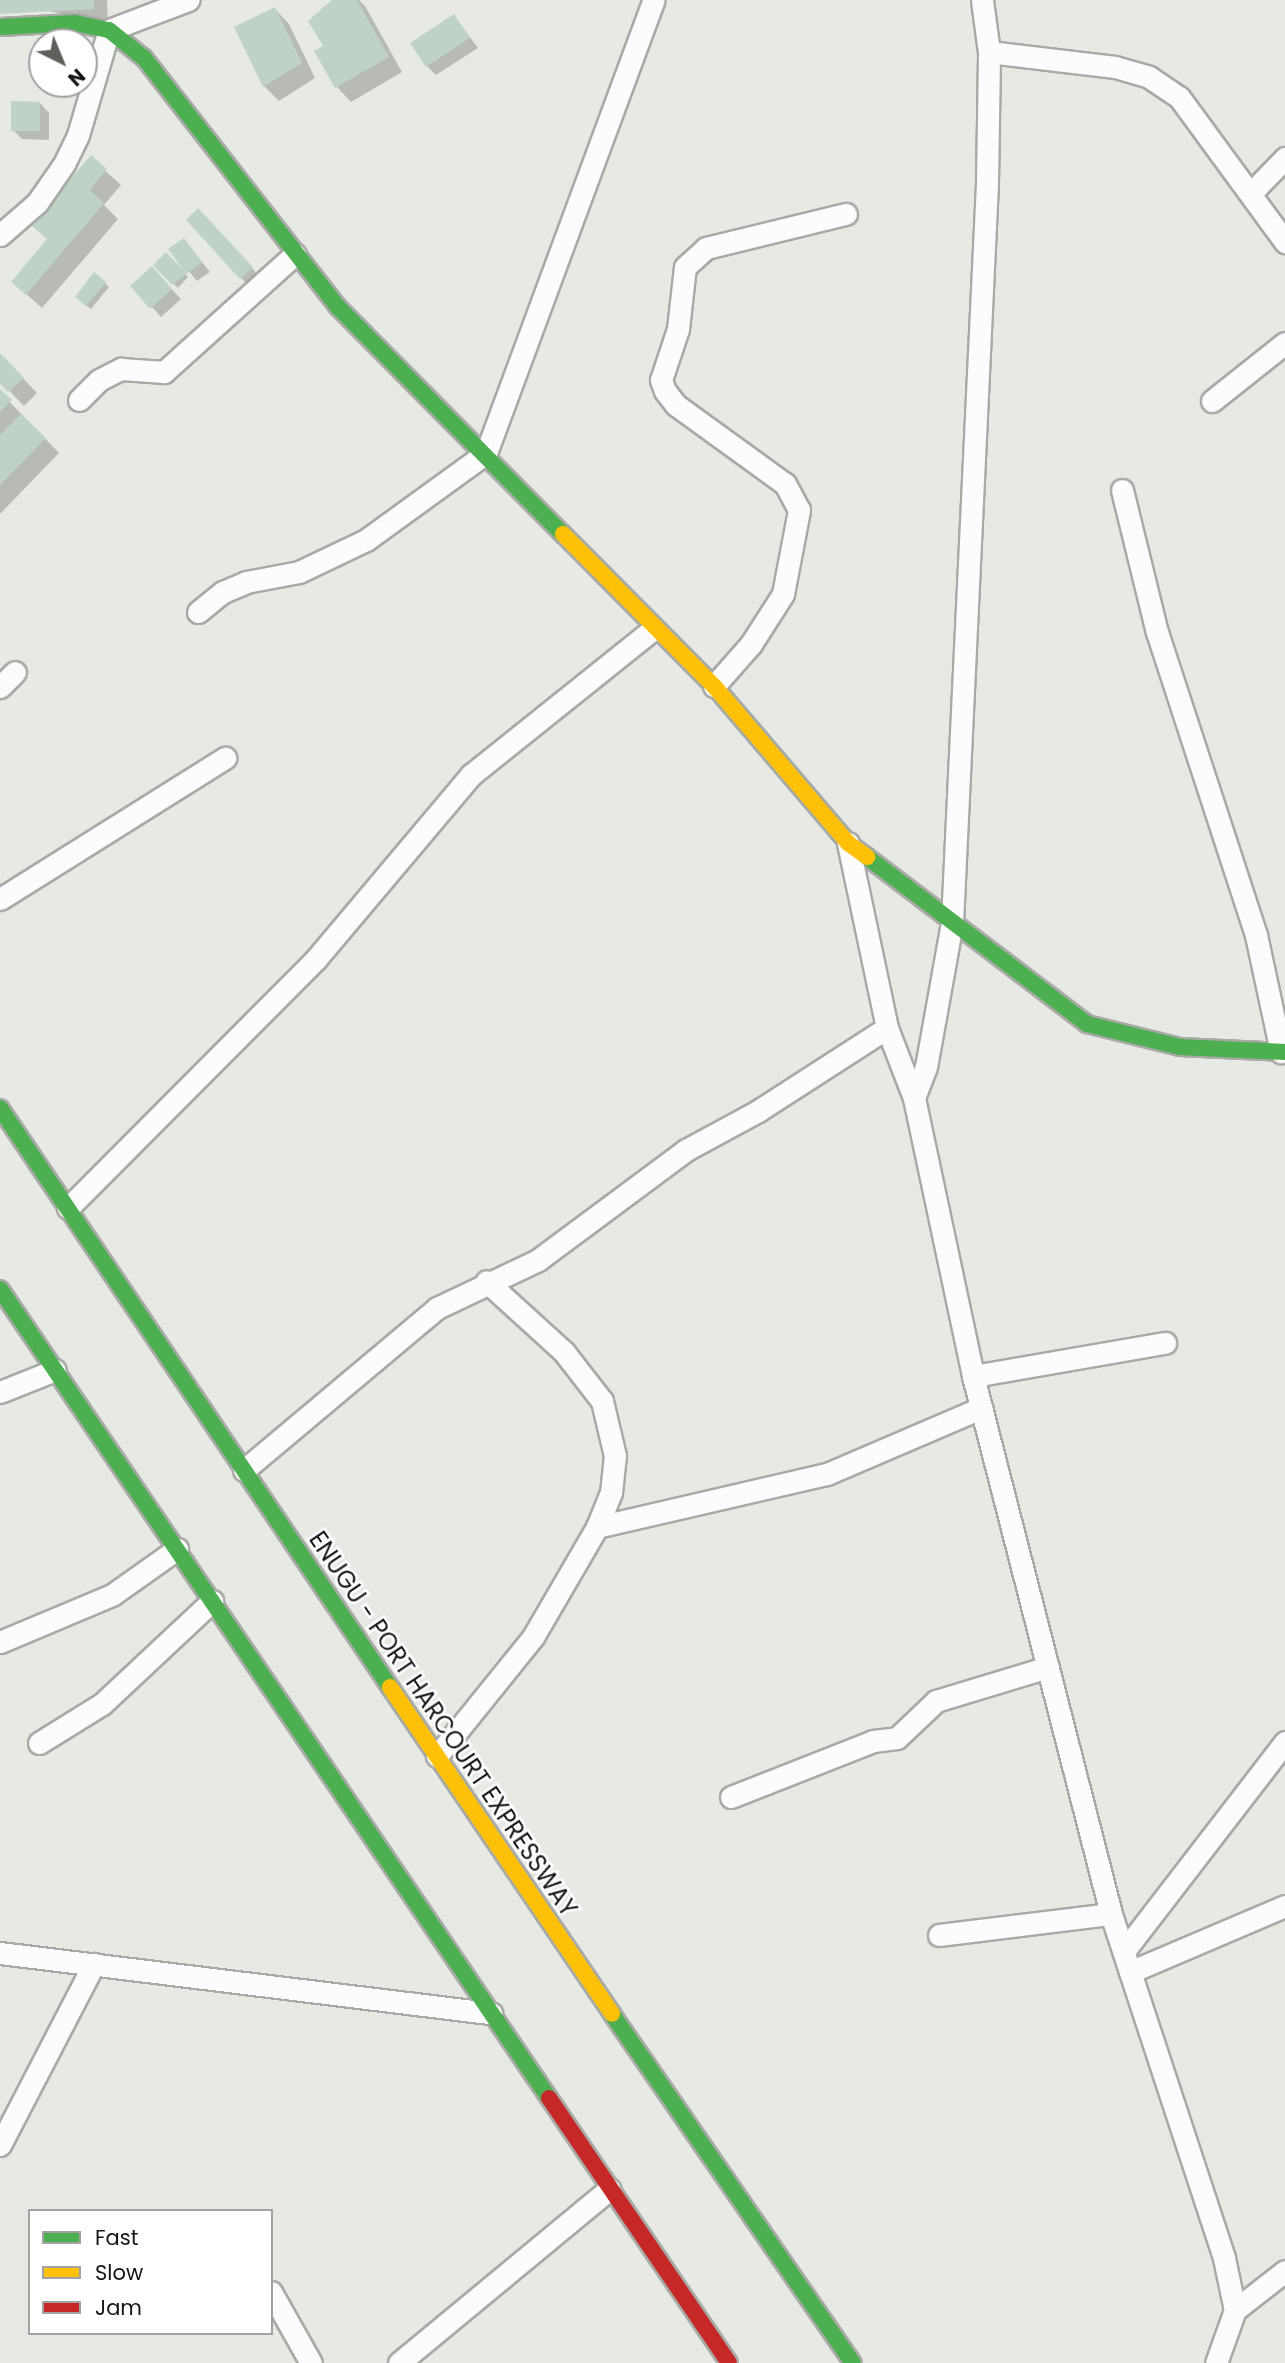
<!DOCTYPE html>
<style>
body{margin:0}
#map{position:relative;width:1285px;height:2363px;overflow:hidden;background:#e7e9e4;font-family:Poppins,sans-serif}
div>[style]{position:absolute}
.shadow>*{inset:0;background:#0003}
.building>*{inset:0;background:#bfd2c6}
.roads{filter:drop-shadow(2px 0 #a8aaa6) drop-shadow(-2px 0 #a8aaa6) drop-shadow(0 2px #a8aaa6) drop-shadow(0 -2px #a8aaa6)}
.street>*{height:21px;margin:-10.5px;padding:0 10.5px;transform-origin:10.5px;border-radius:10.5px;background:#fbfcfb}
.fast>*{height:16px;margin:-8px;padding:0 8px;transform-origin:8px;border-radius:8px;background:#4caf50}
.slow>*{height:16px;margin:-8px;padding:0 8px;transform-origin:8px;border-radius:8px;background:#ffc107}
.jam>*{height:16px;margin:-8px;padding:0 8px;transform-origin:8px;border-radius:8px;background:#c62828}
span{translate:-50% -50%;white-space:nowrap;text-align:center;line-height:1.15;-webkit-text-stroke:5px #fff;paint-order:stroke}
.street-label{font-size:24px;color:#141613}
.legend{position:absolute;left:28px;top:2209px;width:245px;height:126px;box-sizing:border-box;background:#fff;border:2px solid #a1a2a1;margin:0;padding:9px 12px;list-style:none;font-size:21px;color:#141613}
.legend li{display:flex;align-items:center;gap:14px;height:35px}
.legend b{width:35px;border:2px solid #a1a2a1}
.north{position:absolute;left:28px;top:28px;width:70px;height:70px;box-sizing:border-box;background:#fff;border:2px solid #a1a2a1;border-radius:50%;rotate:137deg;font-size:19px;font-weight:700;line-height:28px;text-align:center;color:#141613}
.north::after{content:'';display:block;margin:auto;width:24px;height:32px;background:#5e605c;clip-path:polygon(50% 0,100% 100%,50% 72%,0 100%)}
</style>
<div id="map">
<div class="shadow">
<div style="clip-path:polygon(0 0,107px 0,108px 24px)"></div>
<div style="clip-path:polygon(335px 0,359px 0,365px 6px,402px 72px,351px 102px,337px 87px,325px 47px,322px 8px)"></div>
<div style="clip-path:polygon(275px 9px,289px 24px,315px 78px,279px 101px,264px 86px,237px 28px)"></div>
<div style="clip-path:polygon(454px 16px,478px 48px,436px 75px,427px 66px)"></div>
<div style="clip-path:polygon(40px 103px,49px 113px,49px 140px,22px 139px,13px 130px)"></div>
<div style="clip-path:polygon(91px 158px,121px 185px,104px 205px,118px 219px,42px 308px,13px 282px,48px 240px)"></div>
<div style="clip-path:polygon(208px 220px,261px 278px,250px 287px,241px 278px)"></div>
<div style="clip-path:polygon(184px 240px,210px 272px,197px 281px,171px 250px)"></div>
<div style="clip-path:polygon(166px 255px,188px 277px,178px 288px,156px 265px)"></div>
<div style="clip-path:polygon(161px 278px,181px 299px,161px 317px,133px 286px)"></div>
<div style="clip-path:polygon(105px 283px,109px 287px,91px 309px,81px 301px)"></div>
<div style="clip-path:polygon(0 354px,37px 393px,24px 406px,0 381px)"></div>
<div style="clip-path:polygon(0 392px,59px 453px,0 514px)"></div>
</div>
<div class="building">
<div style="clip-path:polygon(0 0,94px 0,94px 9px,0 14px)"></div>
<div style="clip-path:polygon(332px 0,357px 0,389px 57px,335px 88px,314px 51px,323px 46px,308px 21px)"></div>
<div style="clip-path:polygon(275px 7px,302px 63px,263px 87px,234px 27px)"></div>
<div style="clip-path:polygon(454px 14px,470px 38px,426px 67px,410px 43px)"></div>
<div style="clip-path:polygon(11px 101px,40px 102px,40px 131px,11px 131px)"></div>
<div style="clip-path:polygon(91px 155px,107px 169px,90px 190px,104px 203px,26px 295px,11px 282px,47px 239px,31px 225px)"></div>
<div style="clip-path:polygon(198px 208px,253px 267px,240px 279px,186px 220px)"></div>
<div style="clip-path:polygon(184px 238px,202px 262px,172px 285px,153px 265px,166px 252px,184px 271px,168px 249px)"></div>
<div style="clip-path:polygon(152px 266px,172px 289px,150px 309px,130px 286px)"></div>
<div style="clip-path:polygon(94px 272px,106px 282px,86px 306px,75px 297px)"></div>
<div style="clip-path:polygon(0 353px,24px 378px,8px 392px,0 384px)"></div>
<div style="clip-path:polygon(0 389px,12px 400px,0 412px)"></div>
<div style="clip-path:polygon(21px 414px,46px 438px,0 485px,0 435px)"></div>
</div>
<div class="roads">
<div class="street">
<div style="left:989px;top:52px;width:127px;rotate:6.8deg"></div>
<div style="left:1115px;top:67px;width:35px;rotate:16deg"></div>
<div style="left:1149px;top:77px;width:36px;rotate:34deg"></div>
<div style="left:1179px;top:97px;width:180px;rotate:53.8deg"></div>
<div style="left:1251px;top:193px;width:49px;rotate:-45.8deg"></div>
<div style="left:0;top:235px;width:49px;rotate:-40.9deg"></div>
<div style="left:37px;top:203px;width:47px;rotate:-55.3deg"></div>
<div style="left:64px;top:164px;width:32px;rotate:-64deg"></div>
<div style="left:78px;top:135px;width:109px;rotate:-73.6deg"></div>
<div style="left:109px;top:30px;width:85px;rotate:-20.8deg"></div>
<div style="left:79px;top:400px;width:28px;rotate:-45deg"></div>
<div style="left:99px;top:380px;width:25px;rotate:-27deg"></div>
<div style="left:121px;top:369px;width:43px;rotate:4deg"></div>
<div style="left:164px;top:372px;width:176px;rotate:-42deg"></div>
<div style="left:1212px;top:401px;width:93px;rotate:-38.5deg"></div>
<div style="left:1122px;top:490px;width:146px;rotate:76.2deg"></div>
<div style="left:1157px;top:632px;width:319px;rotate:71.9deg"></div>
<div style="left:1256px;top:935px;width:120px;rotate:77.9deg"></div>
<div style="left:198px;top:612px;width:32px;rotate:-39deg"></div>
<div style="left:223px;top:592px;width:25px;rotate:-23deg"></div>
<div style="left:246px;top:582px;width:54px;rotate:-10.7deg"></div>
<div style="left:299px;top:572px;width:74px;rotate:-25.5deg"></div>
<div style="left:366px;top:540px;width:148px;rotate:-35.9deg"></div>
<div style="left:486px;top:453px;width:483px;rotate:-69.7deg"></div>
<div style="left:714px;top:686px;width:56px;rotate:-48.6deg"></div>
<div style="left:751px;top:644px;width:59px;rotate:-57.4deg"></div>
<div style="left:783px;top:594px;width:86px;rotate:-79.2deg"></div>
<div style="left:799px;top:510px;width:30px;rotate:-118deg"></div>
<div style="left:785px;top:484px;width:135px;rotate:-144.1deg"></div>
<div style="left:676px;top:405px;width:18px;rotate:-128deg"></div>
<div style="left:665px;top:391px;width:12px;rotate:-110deg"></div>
<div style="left:661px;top:380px;width:54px;rotate:-71.6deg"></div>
<div style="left:678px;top:329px;width:62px;rotate:-83.6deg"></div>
<div style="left:685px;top:267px;width:28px;rotate:-42deg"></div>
<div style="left:706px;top:248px;width:144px;rotate:-13.7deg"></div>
<div style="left:0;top:687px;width:21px;rotate:-45deg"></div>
<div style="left:848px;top:843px;width:189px;rotate:78.1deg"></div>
<div style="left:887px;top:1028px;width:75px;rotate:68.9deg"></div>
<div style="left:914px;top:1098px;width:284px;rotate:78deg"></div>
<div style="left:973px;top:1376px;width:555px;rotate:75.61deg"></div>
<div style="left:1111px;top:1914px;width:362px;rotate:71.8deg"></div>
<div style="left:1224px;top:2258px;width:53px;rotate:78.1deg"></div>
<div style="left:1235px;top:2310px;width:56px;rotate:109.7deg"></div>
<div style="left:0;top:899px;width:266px;rotate:-32.1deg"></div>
<div style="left:914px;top:1098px;width:33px;rotate:-69deg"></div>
<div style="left:926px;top:1067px;width:146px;rotate:-79.8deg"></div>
<div style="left:952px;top:923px;width:741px;rotate:-87.29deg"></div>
<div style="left:987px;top:183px;width:131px;rotate:-89.1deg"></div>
<div style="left:989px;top:52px;width:52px;rotate:-97.7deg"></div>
<div style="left:68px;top:1208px;width:351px;rotate:-45.1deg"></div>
<div style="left:316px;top:959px;width:241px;rotate:-49.9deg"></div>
<div style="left:471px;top:775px;width:233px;rotate:-38.7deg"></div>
<div style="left:973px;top:1376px;width:195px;rotate:-9.8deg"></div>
<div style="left:0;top:1392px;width:59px;rotate:-21.8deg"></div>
<div style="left:244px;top:1470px;width:252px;rotate:-40deg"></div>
<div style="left:437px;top:1308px;width:112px;rotate:-25.4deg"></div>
<div style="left:538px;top:1260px;width:184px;rotate:-36.6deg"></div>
<div style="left:686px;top:1150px;width:82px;rotate:-28.4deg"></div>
<div style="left:758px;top:1111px;width:153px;rotate:-32.8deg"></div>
<div style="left:597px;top:1527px;width:236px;rotate:-13deg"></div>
<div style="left:827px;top:1474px;width:168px;rotate:-23.2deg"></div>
<div style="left:0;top:1642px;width:121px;rotate:-22.8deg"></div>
<div style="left:112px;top:1595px;width:80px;rotate:-35.3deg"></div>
<div style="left:39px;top:1743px;width:74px;rotate:-31.8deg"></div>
<div style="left:102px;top:1704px;width:151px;rotate:-43.1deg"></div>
<div style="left:437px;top:1756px;width:153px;rotate:-51.1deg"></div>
<div style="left:533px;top:1637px;width:127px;rotate:-59.8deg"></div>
<div style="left:597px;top:1527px;width:37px;rotate:-68deg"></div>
<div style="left:611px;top:1493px;width:37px;rotate:-84deg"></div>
<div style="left:615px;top:1456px;width:57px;rotate:-103.3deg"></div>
<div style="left:602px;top:1401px;width:62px;rotate:-127.8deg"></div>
<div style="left:564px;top:1352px;width:105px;rotate:-137.7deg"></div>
<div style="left:731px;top:1797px;width:153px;rotate:-21.5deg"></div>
<div style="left:873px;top:1741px;width:24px;rotate:-7deg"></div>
<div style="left:897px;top:1738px;width:54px;rotate:-43.5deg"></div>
<div style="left:936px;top:1701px;width:117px;rotate:-16.9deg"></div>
<div style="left:939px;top:1935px;width:173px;rotate:-7deg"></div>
<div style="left:1124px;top:1951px;width:264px;rotate:-52.4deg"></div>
<div style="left:0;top:1953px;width:495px;rotate:7deg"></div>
<div style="left:1130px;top:1972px;width:168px;rotate:-23.1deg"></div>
<div style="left:0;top:2145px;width:204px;rotate:-62.6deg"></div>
<div style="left:271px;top:2292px;width:81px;rotate:60.6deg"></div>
<div style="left:1235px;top:2310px;width:63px;rotate:-38deg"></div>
<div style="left:399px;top:2363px;width:273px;rotate:-39.6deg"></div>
</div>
<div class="fast">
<div style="left:0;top:27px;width:75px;rotate:-3.1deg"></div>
<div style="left:75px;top:23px;width:35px;rotate:12deg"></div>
<div style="left:109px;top:30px;width:45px;rotate:38.7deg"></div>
<div style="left:144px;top:58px;width:316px;rotate:52.1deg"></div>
<div style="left:338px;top:307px;width:320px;rotate:45.3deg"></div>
<div style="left:867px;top:857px;width:276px;rotate:37.2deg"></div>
<div style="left:1087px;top:1024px;width:96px;rotate:13.9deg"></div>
<div style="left:1180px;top:1047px;width:105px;rotate:2.7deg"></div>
<div style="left:0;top:1108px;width:698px;rotate:56.04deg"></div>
<div style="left:0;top:1289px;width:978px;rotate:55.84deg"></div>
<div style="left:612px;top:2014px;width:424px;rotate:55.4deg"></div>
</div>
<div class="slow">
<div style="left:563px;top:534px;width:214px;rotate:45.2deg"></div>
<div style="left:714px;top:686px;width:206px;rotate:49.5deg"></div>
<div style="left:848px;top:843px;width:24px;rotate:36deg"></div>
<div style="left:390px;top:1687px;width:395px;rotate:55.8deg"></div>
</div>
<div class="jam">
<div style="left:549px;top:2098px;width:320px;rotate:55.8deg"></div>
</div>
</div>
<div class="street-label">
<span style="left:443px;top:1724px;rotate:56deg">ENUGU - PORT HARCOURT EXPRESSWAY</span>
</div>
<ul class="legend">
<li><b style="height:9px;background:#4caf50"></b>Fast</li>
<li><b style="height:9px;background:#ffc107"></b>Slow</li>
<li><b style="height:9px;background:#c62828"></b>Jam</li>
</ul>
<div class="north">N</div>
</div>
